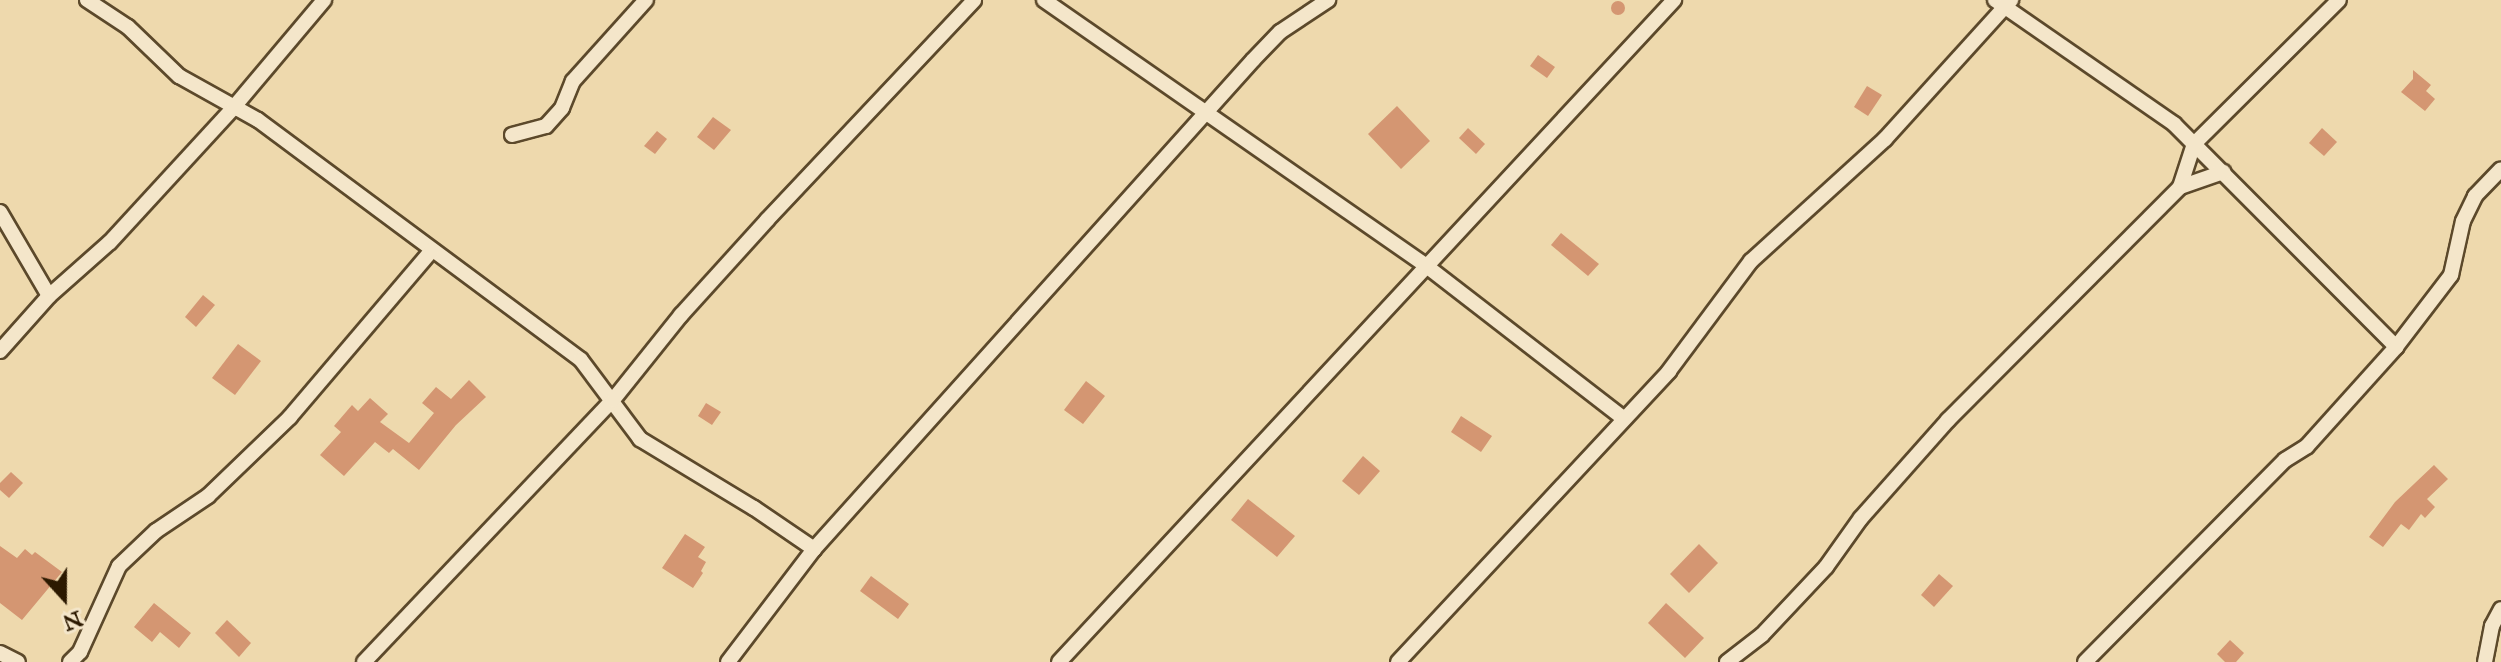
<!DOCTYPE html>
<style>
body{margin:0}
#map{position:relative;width:2501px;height:662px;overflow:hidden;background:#eed9ad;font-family:"IM FELL Great Primer",serif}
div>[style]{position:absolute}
.building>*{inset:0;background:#d49672}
.round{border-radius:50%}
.roads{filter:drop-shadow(2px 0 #5c492b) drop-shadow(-2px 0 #5c492b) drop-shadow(0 2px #5c492b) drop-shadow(0 -2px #5c492b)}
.minor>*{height:14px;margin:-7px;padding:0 7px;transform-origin:7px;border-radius:7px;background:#f4e6ca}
span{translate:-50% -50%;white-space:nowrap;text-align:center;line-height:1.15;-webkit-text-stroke:6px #f4e6ca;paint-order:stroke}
.north{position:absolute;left:24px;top:558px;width:80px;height:80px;-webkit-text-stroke:6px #f4e6ca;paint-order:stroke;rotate:159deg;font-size:22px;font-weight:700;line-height:32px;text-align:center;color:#2c1900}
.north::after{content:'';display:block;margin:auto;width:28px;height:36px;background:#2c1900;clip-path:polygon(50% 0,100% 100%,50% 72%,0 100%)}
</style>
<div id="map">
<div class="building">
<div class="round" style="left:1611px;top:1px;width:14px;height:14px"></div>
<div style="clip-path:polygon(1538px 55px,1555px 67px,1547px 78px,1530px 66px)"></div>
<div style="clip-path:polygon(2413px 70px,2431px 85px,2426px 91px,2435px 99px,2425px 111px,2401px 92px,2413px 79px)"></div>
<div style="clip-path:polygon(1867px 86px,1882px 95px,1868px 116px,1854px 107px)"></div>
<div style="clip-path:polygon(1397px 106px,1430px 141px,1401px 169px,1368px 134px)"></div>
<div style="clip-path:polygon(713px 117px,731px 130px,714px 150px,697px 137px)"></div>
<div style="clip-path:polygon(1468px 128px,1485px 144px,1476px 154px,1459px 138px)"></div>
<div style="clip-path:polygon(2322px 128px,2337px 142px,2324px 156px,2309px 143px)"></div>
<div style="clip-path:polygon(657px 131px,667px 139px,655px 154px,644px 146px)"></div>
<div style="clip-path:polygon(1561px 233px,1599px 264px,1588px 276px,1551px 245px)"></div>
<div style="clip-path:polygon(203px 295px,215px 305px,196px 327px,185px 317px)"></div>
<div style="clip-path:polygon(238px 344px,261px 361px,235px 395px,212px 378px)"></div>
<div style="clip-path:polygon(469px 380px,486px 397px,456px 425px,419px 470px,393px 449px,389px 453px,375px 442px,344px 476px,320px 455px,341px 432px,334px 426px,352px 405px,358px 411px,370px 398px,388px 414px,380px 422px,409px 443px,434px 413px,422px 403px,436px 387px,451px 399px)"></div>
<div style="clip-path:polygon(1086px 381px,1105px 396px,1083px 424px,1064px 410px)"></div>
<div style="clip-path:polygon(706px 403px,721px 412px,712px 425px,698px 416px)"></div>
<div style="clip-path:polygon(1461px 416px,1492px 436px,1481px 452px,1451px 432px)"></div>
<div style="clip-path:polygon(1363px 456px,1380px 471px,1359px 495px,1342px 481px)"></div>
<div style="clip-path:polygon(2434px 465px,2448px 479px,2427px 499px,2435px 507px,2425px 518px,2421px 514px,2409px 530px,2401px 524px,2383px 547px,2369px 537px,2395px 502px)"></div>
<div style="clip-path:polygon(11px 472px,23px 483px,9px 498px,0 490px,0 483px)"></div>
<div style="clip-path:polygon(1248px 499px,1295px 536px,1277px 557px,1231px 520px)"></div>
<div style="clip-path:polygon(685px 534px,705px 547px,698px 557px,706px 562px,701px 571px,703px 573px,693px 588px,662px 568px)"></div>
<div style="clip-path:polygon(1699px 544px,1718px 563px,1689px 593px,1670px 574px)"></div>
<div style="clip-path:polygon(0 546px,17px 558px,25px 549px,32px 555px,35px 552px,62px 572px,22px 620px,0 603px)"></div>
<div style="clip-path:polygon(1939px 574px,1953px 586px,1934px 607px,1921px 595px)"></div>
<div style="clip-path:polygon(871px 576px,909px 604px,898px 619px,860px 591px)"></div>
<div style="clip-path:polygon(154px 603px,191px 633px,179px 648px,160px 632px,152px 642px,134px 627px)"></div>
<div style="clip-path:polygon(1666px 603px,1704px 638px,1685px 658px,1648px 623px)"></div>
<div style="clip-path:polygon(227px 620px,251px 643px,239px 657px,215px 633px)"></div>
<div style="clip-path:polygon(2230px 640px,2244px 653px,2236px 662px,2225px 662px,2217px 654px)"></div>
</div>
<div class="roads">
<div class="minor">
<div style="left:87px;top:0;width:49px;rotate:33.4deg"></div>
<div style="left:128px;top:27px;width:71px;rotate:43.9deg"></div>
<div style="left:179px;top:76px;width:90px;rotate:29.1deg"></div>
<div style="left:258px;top:120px;width:402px;rotate:36.6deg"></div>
<div style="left:581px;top:360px;width:99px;rotate:53.2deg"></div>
<div style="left:640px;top:439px;width:133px;rotate:31.2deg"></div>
<div style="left:754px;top:508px;width:73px;rotate:34.3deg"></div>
<div style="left:1044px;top:0;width:469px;rotate:34.8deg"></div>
<div style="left:1429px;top:268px;width:245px;rotate:37.7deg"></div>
<div style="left:1995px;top:0;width:218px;rotate:34.7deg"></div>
<div style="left:2174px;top:124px;width:315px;rotate:45.1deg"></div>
<div style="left:512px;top:135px;width:35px;rotate:-15deg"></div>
<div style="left:546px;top:126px;width:24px;rotate:-48deg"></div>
<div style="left:562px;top:108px;width:29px;rotate:-68deg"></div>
<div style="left:573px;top:81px;width:109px;rotate:-48deg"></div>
<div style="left:2180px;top:187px;width:45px;rotate:-72deg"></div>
<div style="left:2194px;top:144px;width:204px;rotate:-44.8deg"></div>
<div style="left:0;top:212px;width:97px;rotate:59.7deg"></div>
<div style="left:0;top:351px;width:74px;rotate:-48.3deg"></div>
<div style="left:49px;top:296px;width:81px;rotate:-41.5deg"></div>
<div style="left:110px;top:242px;width:183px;rotate:-47.4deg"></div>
<div style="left:234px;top:107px;width:140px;rotate:-49.9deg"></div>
<div style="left:0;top:653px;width:20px;rotate:27deg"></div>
<div style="left:70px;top:662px;width:14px;rotate:-45deg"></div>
<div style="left:80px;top:652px;width:94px;rotate:-65.6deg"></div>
<div style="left:119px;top:566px;width:51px;rotate:-43.4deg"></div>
<div style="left:156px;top:531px;width:63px;rotate:-33.9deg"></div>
<div style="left:208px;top:496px;width:114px;rotate:-43.9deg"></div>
<div style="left:290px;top:417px;width:219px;rotate:-49.6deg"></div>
<div style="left:364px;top:662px;width:361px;rotate:-46.5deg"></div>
<div style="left:613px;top:400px;width:109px;rotate:-51.3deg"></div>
<div style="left:681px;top:315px;width:128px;rotate:-47.8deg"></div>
<div style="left:767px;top:220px;width:302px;rotate:-46.7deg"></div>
<div style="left:728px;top:662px;width:142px;rotate:-52.7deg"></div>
<div style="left:814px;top:549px;width:657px;rotate:-48.08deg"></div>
<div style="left:1253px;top:60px;width:39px;rotate:-46deg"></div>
<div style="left:1280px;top:32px;width:58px;rotate:-33.7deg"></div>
<div style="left:1059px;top:662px;width:904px;rotate:-47.11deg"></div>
<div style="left:1398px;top:662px;width:398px;rotate:-47deg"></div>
<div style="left:1669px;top:371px;width:137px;rotate:-53.3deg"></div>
<div style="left:1751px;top:261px;width:181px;rotate:-42.3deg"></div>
<div style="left:1885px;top:139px;width:188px;rotate:-47.8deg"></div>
<div style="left:1727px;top:662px;width:44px;rotate:-37.6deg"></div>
<div style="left:1762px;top:635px;width:93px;rotate:-46.7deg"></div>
<div style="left:1826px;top:567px;width:60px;rotate:-54.5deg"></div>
<div style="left:1861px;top:518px;width:131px;rotate:-48.4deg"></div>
<div style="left:1948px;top:420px;width:329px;rotate:-45.1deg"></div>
<div style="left:2180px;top:187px;width:46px;rotate:-19.2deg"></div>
<div style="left:2085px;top:662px;width:284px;rotate:-45.3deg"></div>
<div style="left:2285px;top:460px;width:26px;rotate:-32deg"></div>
<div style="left:2307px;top:446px;width:133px;rotate:-48deg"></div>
<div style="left:2396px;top:347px;width:91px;rotate:-52.6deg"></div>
<div style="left:2451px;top:275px;width:55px;rotate:-77.5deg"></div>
<div style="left:2463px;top:221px;width:28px;rotate:-64deg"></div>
<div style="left:2475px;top:196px;width:37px;rotate:-46deg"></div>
<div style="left:2485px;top:662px;width:37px;rotate:-79deg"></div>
<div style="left:2492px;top:626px;width:19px;rotate:-62deg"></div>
</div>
</div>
<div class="north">N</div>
</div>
